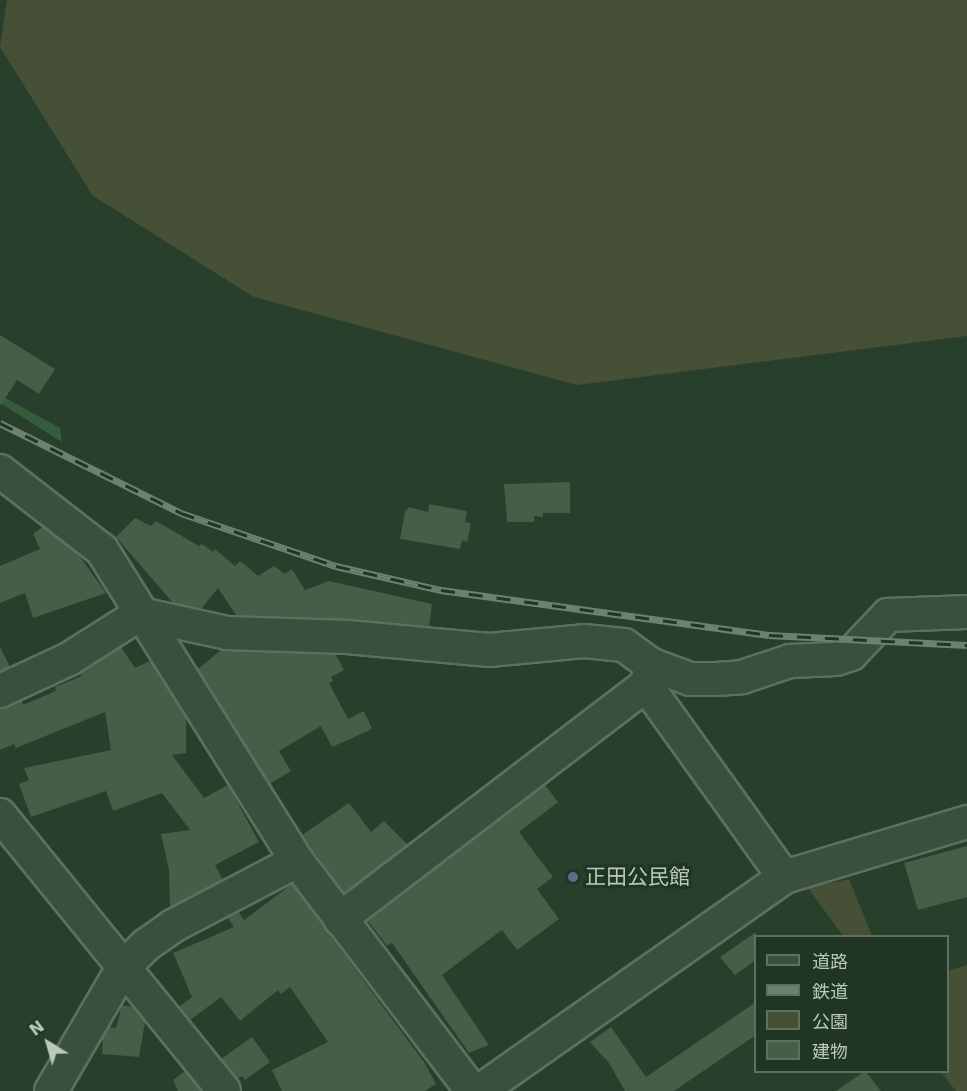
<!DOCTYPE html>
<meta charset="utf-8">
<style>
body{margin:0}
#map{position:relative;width:967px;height:1091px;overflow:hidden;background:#273f2b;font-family:"DejaVu Sans","Noto Sans JP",sans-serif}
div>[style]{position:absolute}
.green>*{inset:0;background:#455037}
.water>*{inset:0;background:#355c3b}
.building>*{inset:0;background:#445e48}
.roads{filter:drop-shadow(2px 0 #5c705f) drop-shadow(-2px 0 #5c705f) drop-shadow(0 2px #5c705f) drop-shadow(0 -2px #5c705f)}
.minor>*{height:32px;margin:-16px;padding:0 16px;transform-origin:16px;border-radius:16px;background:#3b4f3f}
.rail>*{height:7px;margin-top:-3.5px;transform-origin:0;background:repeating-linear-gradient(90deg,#203523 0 14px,#6b826e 0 28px);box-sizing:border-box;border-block:2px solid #6b826e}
.dots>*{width:16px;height:16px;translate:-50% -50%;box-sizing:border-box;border:3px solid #203523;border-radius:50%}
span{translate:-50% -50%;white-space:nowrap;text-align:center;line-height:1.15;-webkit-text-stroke:6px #203523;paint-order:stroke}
.poi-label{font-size:21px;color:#b8cabb}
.left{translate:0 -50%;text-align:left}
.legend{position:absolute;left:754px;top:935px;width:195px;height:138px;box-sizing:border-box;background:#203523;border:2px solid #5d7160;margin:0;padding:8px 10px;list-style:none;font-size:18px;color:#b8cabb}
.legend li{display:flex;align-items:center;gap:12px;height:30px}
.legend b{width:30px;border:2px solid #5d7160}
.north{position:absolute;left:18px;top:1013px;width:60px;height:60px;-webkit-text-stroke:4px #203523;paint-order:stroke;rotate:323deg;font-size:16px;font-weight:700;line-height:24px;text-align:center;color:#b8cabb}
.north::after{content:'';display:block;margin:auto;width:21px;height:27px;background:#b8cabb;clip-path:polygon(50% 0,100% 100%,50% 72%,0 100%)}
</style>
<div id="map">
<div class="green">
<div style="clip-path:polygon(7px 0,967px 0,967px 336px,577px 385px,254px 297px,93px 196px,0 47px)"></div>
<div style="clip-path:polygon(849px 879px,872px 936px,843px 936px,808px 888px)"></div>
<div style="clip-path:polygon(967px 965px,967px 1091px,956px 1091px,941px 1072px,948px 1072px,948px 971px)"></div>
</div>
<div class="water">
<div style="clip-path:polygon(0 395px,60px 428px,62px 442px,0 403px)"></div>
</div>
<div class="building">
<div style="clip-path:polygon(0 335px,55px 369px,39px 394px,17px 380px,0 406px)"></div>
<div style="clip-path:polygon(570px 482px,570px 513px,543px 513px,543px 517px,534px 516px,534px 522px,507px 522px,504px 484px)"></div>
<div style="clip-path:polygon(429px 504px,467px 511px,465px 522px,471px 523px,467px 542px,462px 540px,460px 549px,400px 539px,405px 512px,409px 507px,428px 512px)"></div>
<div style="clip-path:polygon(135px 518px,151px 526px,156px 521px,199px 546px,202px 544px,213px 552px,215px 549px,235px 566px,240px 561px,258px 576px,274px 566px,285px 574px,292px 569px,305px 590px,329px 581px,432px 604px,429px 626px,236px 615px,218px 588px,201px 609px,173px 603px,116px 537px)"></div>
<div style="clip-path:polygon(43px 527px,78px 554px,106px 593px,33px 618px,25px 593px,0 603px,0 566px,40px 549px,33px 534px)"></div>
<div style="clip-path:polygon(0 647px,10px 667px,0 671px)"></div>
<div style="clip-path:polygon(121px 647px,135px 668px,150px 661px,186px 718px,186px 753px,172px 755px,204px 798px,228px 785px,259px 842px,215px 865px,223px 880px,170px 907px,169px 870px,161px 834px,190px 830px,162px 793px,113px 811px,106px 791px,31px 817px,19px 784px,29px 780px,24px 768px,111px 750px,105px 712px,16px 748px,14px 744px,0 750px,0 709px,22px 701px,23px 705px,56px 691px,55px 687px,82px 676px,80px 674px)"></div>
<div style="clip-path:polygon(221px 650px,336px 655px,344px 670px,331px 677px,333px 681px,329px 683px,348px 719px,364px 711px,372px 729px,332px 747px,321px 726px,279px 751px,291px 771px,270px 784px,198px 669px)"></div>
<div style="clip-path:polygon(545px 785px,558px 802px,519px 832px,553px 877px,537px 889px,559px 919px,517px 950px,502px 930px,442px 975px,489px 1045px,469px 1053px,392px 943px,387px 946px,368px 921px)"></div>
<div style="clip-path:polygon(349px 803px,371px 832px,384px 821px,408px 845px,344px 893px,302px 835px)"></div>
<div style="clip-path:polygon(967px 846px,967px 897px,918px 910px,904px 863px)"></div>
<div style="clip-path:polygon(292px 884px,424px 1062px,436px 1084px,425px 1091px,282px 1091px,272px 1070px,328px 1042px,290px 987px,281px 994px,278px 990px,240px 1021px,221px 997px,190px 1020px,179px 1007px,192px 997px,173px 953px,234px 927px,228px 918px,239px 912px,244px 920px)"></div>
<div style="clip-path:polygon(756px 932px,756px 960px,735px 975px,720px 957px)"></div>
<div style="clip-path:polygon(756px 1002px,756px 1035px,674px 1091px,625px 1091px,609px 1063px,590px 1042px,611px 1027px,646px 1077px)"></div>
<div style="clip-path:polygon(122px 1005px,132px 1007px,145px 1022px,139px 1057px,102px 1054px,103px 1038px,109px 1027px,116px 1028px)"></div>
<div style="clip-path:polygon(252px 1037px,270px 1062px,245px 1080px,242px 1076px,238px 1079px,221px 1059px)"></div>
<div style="clip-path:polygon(185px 1071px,201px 1091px,178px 1091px,173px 1080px)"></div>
<div style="clip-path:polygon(865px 1071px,881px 1091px,836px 1091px)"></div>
</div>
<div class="roads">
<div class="minor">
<div style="left:0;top:471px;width:129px;rotate:37.8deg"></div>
<div style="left:102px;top:550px;width:367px;rotate:57.9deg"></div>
<div style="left:297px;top:861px;width:289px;rotate:52.7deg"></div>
<div style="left:646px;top:685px;width:236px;rotate:54.3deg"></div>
<div style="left:0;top:691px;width:76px;rotate:-24.9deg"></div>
<div style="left:69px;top:659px;width:84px;rotate:-32.4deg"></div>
<div style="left:140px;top:614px;width:89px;rotate:12.3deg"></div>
<div style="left:227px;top:633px;width:120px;rotate:1.9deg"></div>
<div style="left:347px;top:637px;width:143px;rotate:5.2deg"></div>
<div style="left:489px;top:650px;width:95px;rotate:-5.4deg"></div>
<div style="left:584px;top:641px;width:40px;rotate:5.7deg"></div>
<div style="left:624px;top:645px;width:34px;rotate:36deg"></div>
<div style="left:652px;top:665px;width:40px;rotate:20.2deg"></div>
<div style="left:690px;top:679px;width:26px"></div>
<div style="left:716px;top:679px;width:26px;rotate:-4deg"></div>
<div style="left:742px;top:677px;width:51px;rotate:-18.4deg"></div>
<div style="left:790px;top:661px;width:46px;rotate:-2.5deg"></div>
<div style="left:836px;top:659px;width:16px;rotate:-18deg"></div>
<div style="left:851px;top:654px;width:54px;rotate:-46.5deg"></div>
<div style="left:888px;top:615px;width:79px;rotate:-2.2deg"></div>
<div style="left:0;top:815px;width:355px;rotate:50.9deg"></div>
<div style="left:340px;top:919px;width:385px;rotate:-37.4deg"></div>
<div style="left:646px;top:685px;width:21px;rotate:-73deg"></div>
<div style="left:51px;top:1091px;width:143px;rotate:-59.7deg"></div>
<div style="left:123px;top:968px;width:33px;rotate:-45deg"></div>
<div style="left:146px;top:945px;width:33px;rotate:-35deg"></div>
<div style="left:173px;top:926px;width:140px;rotate:-27.7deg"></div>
<div style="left:480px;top:1091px;width:372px;rotate:-35.1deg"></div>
<div style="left:784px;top:877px;width:191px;rotate:-16.7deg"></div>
</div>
</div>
<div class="rail">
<div style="left:0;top:423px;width:202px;rotate:26.4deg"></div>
<div style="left:181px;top:513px;width:164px;rotate:18.9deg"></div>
<div style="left:336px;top:566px;width:108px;rotate:12.9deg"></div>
<div style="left:441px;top:590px;width:331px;rotate:7.8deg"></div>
<div style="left:769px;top:635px;width:198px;rotate:2.9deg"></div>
</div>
<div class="dots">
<div style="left:573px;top:877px;background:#5c6f8a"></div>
</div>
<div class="poi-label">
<span class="left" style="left:585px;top:877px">正田公民館</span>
</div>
<ul class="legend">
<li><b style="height:8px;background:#3b4f3f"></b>道路</li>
<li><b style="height:8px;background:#6b826e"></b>鉄道</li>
<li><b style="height:16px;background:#455037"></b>公園</li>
<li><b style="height:16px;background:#445e48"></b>建物</li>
</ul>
<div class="north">N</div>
</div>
